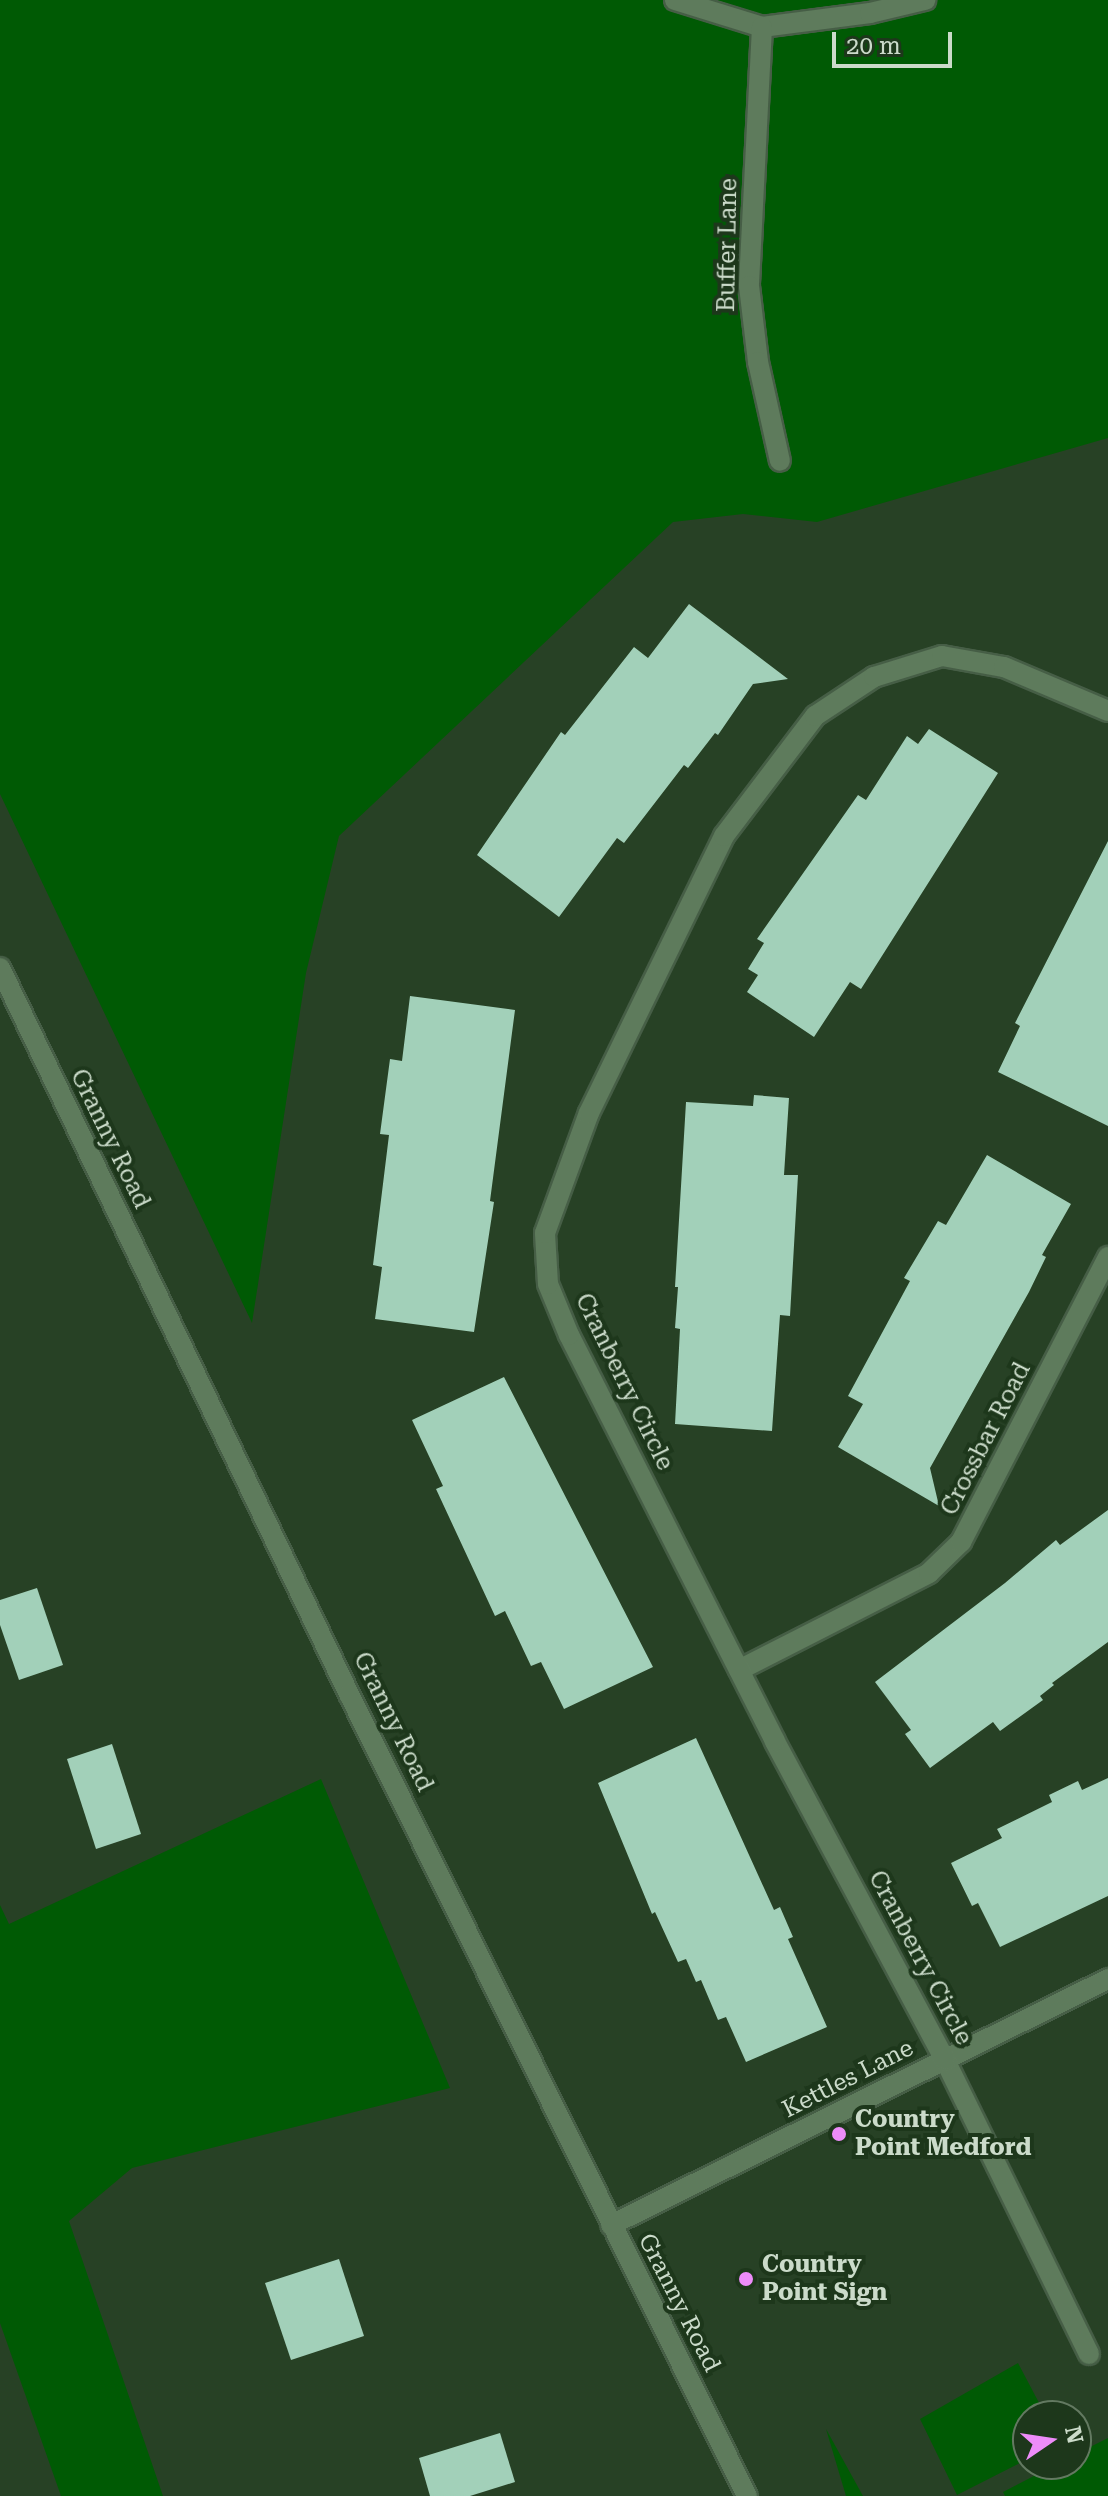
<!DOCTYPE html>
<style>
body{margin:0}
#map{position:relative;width:1108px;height:2496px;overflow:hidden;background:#274125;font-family:"Roboto Serif",serif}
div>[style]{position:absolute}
.green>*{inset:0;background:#005a04}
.building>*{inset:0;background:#a2d0b9}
.roads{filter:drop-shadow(2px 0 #465e46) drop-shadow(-2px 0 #465e46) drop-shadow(0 2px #465e46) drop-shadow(0 -2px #465e46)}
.minor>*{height:20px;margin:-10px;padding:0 10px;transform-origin:10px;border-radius:10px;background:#5e7b5c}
.dots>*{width:22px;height:22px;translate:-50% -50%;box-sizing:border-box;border:4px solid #1d371b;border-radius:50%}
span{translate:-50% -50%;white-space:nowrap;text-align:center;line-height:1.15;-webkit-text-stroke:8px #1d371b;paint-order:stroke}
.street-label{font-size:24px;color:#cbdbca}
.poi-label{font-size:24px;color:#cbdbca;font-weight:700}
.left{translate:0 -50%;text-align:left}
.north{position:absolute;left:1012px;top:2400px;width:80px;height:80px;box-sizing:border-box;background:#1d371b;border:2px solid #637961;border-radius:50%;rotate:77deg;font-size:22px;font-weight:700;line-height:32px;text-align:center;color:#cbdbca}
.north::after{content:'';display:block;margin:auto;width:28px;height:36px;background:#ed8cf9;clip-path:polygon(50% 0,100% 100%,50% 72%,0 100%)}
.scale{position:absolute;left:832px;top:32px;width:120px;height:36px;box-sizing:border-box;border:4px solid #cbdbca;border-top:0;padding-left:10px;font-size:24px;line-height:28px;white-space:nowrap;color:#cbdbca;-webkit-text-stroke:6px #1d371b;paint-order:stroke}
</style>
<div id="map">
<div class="green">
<div style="clip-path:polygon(0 0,1108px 0,1108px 438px,817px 522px,743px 514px,673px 522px,339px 836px,306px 973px,252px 1323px,0 794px)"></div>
<div style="clip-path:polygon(321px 1779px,450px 2088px,132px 2168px,69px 2221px,163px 2496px,61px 2496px,0 2323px,0 1905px,9px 1924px)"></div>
<div style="clip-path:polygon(1018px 2363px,1046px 2416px,1028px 2416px,1028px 2459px,957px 2495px,920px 2419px)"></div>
<div style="clip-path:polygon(826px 2429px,863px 2496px,846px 2496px)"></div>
<div style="clip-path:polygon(1108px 2438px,1108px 2496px,1005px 2496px,1003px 2492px,1057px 2464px,1076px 2464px,1076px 2454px)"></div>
</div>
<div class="building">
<div style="clip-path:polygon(689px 604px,788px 679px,753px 684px,718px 735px,715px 733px,688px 768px,684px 765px,624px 843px,617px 838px,559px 917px,477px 855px,561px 732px,565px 735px,634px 647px,648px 658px)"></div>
<div style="clip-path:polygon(929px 729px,998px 773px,861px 989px,850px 982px,814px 1037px,747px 992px,758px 975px,748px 969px,764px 943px,757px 939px,858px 795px,866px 800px,907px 736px,918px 744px)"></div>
<div style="clip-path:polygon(1108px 841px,1108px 1126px,998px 1072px,1020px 1026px,1015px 1023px)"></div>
<div style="clip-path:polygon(410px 996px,515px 1010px,490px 1201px,494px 1202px,474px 1332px,375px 1319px,382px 1267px,373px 1265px,389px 1135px,380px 1134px,390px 1059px,402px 1061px)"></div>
<div style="clip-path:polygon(754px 1095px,789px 1098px,784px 1175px,798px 1175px,790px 1316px,780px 1315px,772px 1431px,675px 1424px,680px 1329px,675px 1328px,678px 1287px,675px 1287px,686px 1102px,753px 1106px)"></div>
<div style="clip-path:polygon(987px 1155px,1071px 1204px,1042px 1255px,1046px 1257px,1029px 1292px,930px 1468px,939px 1506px,838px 1447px,863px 1404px,848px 1396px,910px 1281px,904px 1278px,938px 1221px,946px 1225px)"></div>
<div style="clip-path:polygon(504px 1377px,653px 1667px,564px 1709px,541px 1662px,531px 1666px,505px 1611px,495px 1616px,436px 1489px,443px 1486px,412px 1420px)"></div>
<div style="clip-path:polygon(1108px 1510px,1108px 1642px,1052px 1683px,1054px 1685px,1040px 1696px,1043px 1700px,1000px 1731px,993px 1722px,930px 1768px,905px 1734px,911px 1730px,875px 1682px,1005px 1583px,1056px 1540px,1060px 1545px)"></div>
<div style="clip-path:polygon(37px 1588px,63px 1665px,19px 1680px,0 1625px,0 1600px)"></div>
<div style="clip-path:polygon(696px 1738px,774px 1910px,780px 1907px,793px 1937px,788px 1939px,827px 2027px,746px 2062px,726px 2017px,718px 2020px,701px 1980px,696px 1982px,686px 1959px,678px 1962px,655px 1912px,652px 1914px,598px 1783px)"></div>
<div style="clip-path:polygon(112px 1744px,141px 1834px,96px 1849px,67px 1759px)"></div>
<div style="clip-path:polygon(1108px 1778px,1108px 1896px,1000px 1947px,978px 1903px,972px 1906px,951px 1863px,1002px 1838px,997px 1829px,1052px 1802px,1049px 1795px,1078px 1781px,1082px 1790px)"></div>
<div style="clip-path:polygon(339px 2259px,364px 2336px,291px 2360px,265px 2283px)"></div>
<div style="clip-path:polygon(500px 2433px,515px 2482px,470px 2496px,430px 2496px,419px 2458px)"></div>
</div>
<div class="roads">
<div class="minor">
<div style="left:675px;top:0;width:91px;rotate:17.2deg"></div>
<div style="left:762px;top:27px;width:109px;rotate:-7.4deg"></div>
<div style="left:870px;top:13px;width:57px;rotate:-13.3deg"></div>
<div style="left:762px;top:27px;width:259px;rotate:92.9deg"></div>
<div style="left:749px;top:286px;width:77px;rotate:83.2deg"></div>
<div style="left:758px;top:362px;width:101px;rotate:77.5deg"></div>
<div style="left:0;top:968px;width:806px;rotate:64.33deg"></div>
<div style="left:349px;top:1694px;width:895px;rotate:63.61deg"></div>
<div style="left:739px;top:1670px;width:213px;rotate:-27deg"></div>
<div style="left:929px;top:1573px;width:45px;rotate:-44.1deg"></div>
<div style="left:961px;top:1542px;width:321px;rotate:-62.7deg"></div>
<div style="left:611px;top:2225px;width:555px;rotate:-26.33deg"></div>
<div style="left:1089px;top:2354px;width:327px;rotate:-116.1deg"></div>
<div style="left:945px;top:2060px;width:361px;rotate:-118.1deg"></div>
<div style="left:775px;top:1741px;width:455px;rotate:-116.9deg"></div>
<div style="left:569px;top:1335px;width:55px;rotate:-112.4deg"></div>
<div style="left:548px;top:1284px;width:51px;rotate:-93.4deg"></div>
<div style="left:545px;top:1233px;width:128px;rotate:-69.9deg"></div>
<div style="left:589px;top:1113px;width:308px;rotate:-64deg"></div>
<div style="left:724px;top:836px;width:151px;rotate:-52.8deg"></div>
<div style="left:815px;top:716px;width:71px;rotate:-33.5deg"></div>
<div style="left:874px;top:677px;width:71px;rotate:-17.2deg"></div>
<div style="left:942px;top:656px;width:63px;rotate:10.1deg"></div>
<div style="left:1004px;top:667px;width:113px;rotate:22.9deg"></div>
</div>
</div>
<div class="dots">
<div style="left:839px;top:2134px;background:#ed8cf9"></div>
<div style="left:746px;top:2279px;background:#ed8cf9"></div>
</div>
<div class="street-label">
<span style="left:728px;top:245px;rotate:-89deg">Buffer Lane</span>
<span style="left:110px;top:1139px;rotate:64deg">Granny Road</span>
<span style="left:624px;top:1382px;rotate:64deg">Cranberry Circle</span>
<span style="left:986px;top:1439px;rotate:-63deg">Crossbar Road</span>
<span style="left:393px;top:1722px;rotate:64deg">Granny Road</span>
<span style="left:920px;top:1958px;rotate:62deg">Cranberry Circle</span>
<span style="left:848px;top:2079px;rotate:-27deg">Kettles Lane</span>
<span style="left:679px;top:2303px;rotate:63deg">Granny Road</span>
</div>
<div class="poi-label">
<span class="left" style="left:855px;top:2134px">Country<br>Point Medford</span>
<span class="left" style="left:762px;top:2279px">Country<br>Point Sign</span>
</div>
<div class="north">N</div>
<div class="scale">20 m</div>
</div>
